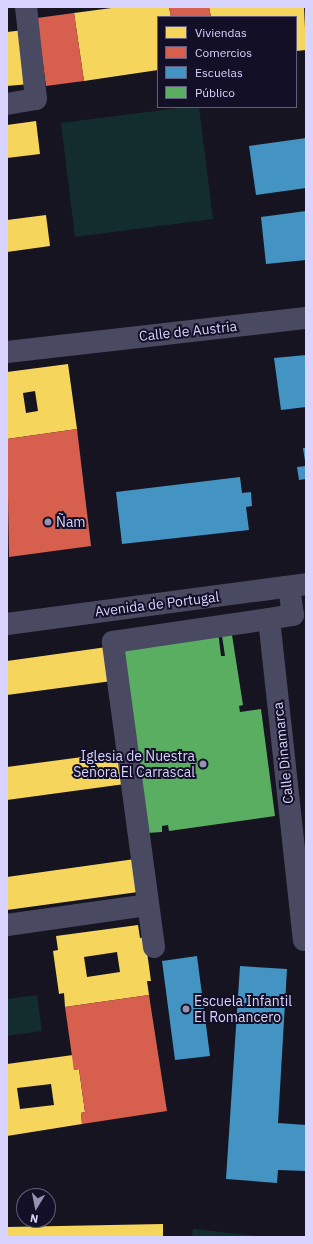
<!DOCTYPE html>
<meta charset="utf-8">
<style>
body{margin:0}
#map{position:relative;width:313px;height:1244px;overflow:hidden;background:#161421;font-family:"IBM Plex Sans",sans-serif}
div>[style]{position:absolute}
.green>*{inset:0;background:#132c2d}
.homes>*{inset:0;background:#f6d55c}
.shops>*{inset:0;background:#d6604d}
.schools>*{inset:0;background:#4393c3}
.public>*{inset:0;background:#5aae61}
.street>*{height:22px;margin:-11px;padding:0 11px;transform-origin:11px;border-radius:11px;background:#4a4962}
.dots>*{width:11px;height:11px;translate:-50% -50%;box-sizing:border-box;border:2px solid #130f26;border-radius:50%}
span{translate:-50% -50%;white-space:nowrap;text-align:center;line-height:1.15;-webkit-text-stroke:4px #130f26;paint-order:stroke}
.street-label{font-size:14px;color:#d9d4ff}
.poi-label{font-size:14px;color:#d9d4ff}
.left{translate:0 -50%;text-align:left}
.right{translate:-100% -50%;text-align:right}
.frame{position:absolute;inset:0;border:8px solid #d9d4ff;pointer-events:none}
.legend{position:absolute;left:157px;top:16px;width:140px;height:92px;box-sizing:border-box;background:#130f26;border:1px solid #625e7d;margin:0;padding:5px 7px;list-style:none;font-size:12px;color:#d9d4ff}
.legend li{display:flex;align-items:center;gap:8px;height:20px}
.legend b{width:20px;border:1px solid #625e7d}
.north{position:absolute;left:16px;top:1188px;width:40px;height:40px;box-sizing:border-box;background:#130f26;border:1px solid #625e7d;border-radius:50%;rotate:190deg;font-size:11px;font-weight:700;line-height:16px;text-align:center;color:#d9d4ff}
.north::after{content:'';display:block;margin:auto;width:14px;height:18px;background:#9591b1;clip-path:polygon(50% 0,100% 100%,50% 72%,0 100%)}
</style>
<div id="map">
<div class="green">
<div style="clip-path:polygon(185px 107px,199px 107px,213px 219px,75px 237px,61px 123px)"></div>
<div style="clip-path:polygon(37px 995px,42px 1031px,7px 1036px,7px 999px)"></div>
<div style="clip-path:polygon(193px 1229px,267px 1237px,192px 1237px)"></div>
</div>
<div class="homes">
<div style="clip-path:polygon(119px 7px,169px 7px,171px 17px,158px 17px,158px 70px,84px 81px,74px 13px)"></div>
<div style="clip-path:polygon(209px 7px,304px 7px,306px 50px,296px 51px,296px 17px,211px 17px)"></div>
<div style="clip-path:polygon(24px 30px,30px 84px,7px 86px,7px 32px)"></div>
<div style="clip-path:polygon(36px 121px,40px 154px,7px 158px,7px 125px)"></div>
<div style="clip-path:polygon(46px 215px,50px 246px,7px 252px,7px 220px)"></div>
<div style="clip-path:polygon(evenodd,68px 364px,77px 429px,7px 439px,7px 372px,68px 364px,35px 391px,38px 411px,26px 413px,23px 393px,35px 391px)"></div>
<div style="clip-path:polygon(107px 647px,112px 681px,7px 695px,7px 661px)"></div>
<div style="clip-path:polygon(120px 752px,125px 784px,7px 800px,7px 767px)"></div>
<div style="clip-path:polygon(135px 859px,138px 892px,7px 910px,7px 877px)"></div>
<div style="clip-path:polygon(evenodd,138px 925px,140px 938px,145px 937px,151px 981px,147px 981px,149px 995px,65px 1007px,64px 993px,59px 994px,53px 951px,58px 950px,56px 936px,138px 925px,117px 952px,120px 972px,87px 977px,84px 957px,117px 952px)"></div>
<div style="clip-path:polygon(evenodd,73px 1055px,74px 1070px,79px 1069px,85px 1112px,81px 1113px,82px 1124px,7px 1136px,7px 1064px,73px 1055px,51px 1084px,54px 1105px,20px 1109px,17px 1088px,51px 1084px)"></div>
<div style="clip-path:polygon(163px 1224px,163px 1237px,7px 1237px,7px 1227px)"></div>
</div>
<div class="shops">
<div style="clip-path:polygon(169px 7px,209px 7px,211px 17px,171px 17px)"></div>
<div style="clip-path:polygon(74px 13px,84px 81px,46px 86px,37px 18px)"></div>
<div style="clip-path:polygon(77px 429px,91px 546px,9px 557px,7px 439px)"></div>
<div style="clip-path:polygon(149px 995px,167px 1111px,82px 1124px,81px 1113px,85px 1112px,79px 1069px,74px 1070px,65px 1007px)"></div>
</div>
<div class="schools">
<div style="clip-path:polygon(306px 138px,306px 188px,256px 195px,249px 146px)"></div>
<div style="clip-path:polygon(306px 211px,306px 260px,266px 264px,261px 217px)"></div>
<div style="clip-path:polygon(306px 355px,306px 407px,281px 410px,274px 358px)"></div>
<div style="clip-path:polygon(303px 448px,306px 448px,306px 461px,305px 461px)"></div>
<div style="clip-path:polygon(306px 466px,306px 479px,299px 480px,297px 467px)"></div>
<div style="clip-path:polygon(240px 477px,242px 493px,251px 492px,252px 506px,246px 507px,249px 530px,122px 544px,116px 492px)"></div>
<div style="clip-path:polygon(197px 956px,210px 1056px,175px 1060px,162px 961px)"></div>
<div style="clip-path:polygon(240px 966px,287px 969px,278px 1123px,306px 1125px,306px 1171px,278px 1170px,277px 1183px,226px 1179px)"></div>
</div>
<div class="public">
<div style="clip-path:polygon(218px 631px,221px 656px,225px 656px,222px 636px,232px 635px,243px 705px,239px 706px,240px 712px,261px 709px,275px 816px,169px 831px,168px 825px,162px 826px,162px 832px,147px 833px,122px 645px)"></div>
</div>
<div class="street">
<div style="left:7px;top:104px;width:29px;rotate:-10deg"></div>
<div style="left:36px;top:99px;width:93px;rotate:-96.2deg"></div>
<div style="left:7px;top:352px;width:301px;rotate:-6.5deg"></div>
<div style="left:289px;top:587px;width:28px;rotate:82deg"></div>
<div style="left:293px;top:615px;width:24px;rotate:171deg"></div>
<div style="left:269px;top:619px;width:323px;rotate:83.8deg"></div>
<div style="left:7px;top:624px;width:302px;rotate:-7.6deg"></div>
<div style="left:7px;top:925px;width:141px;rotate:-8.1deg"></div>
<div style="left:154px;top:947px;width:308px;rotate:-97.7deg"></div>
<div style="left:113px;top:642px;width:158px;rotate:-8.4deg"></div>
</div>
<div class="dots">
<div style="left:48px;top:522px;background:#9591b1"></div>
<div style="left:203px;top:764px;background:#9591b1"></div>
<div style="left:186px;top:1009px;background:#9591b1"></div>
</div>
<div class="street-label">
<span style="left:188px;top:331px;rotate:-6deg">Calle de Austria</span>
<span style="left:157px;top:604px;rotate:-7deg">Avenida de Portugal</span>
<span style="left:283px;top:753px;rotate:-96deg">Calle Dinamarca</span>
</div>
<div class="poi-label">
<span class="left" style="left:56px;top:522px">Ñam</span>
<span class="right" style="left:195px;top:764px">Iglesia de Nuestra<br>Señora El Carrascal</span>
<span class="left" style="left:194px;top:1009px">Escuela Infantil<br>El Romancero</span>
</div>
<div class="frame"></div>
<ul class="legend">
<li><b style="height:11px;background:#f6d55c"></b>Viviendas</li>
<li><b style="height:11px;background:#d6604d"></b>Comercios</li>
<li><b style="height:11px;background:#4393c3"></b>Escuelas</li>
<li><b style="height:11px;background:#5aae61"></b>Público</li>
</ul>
<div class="north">N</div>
</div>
